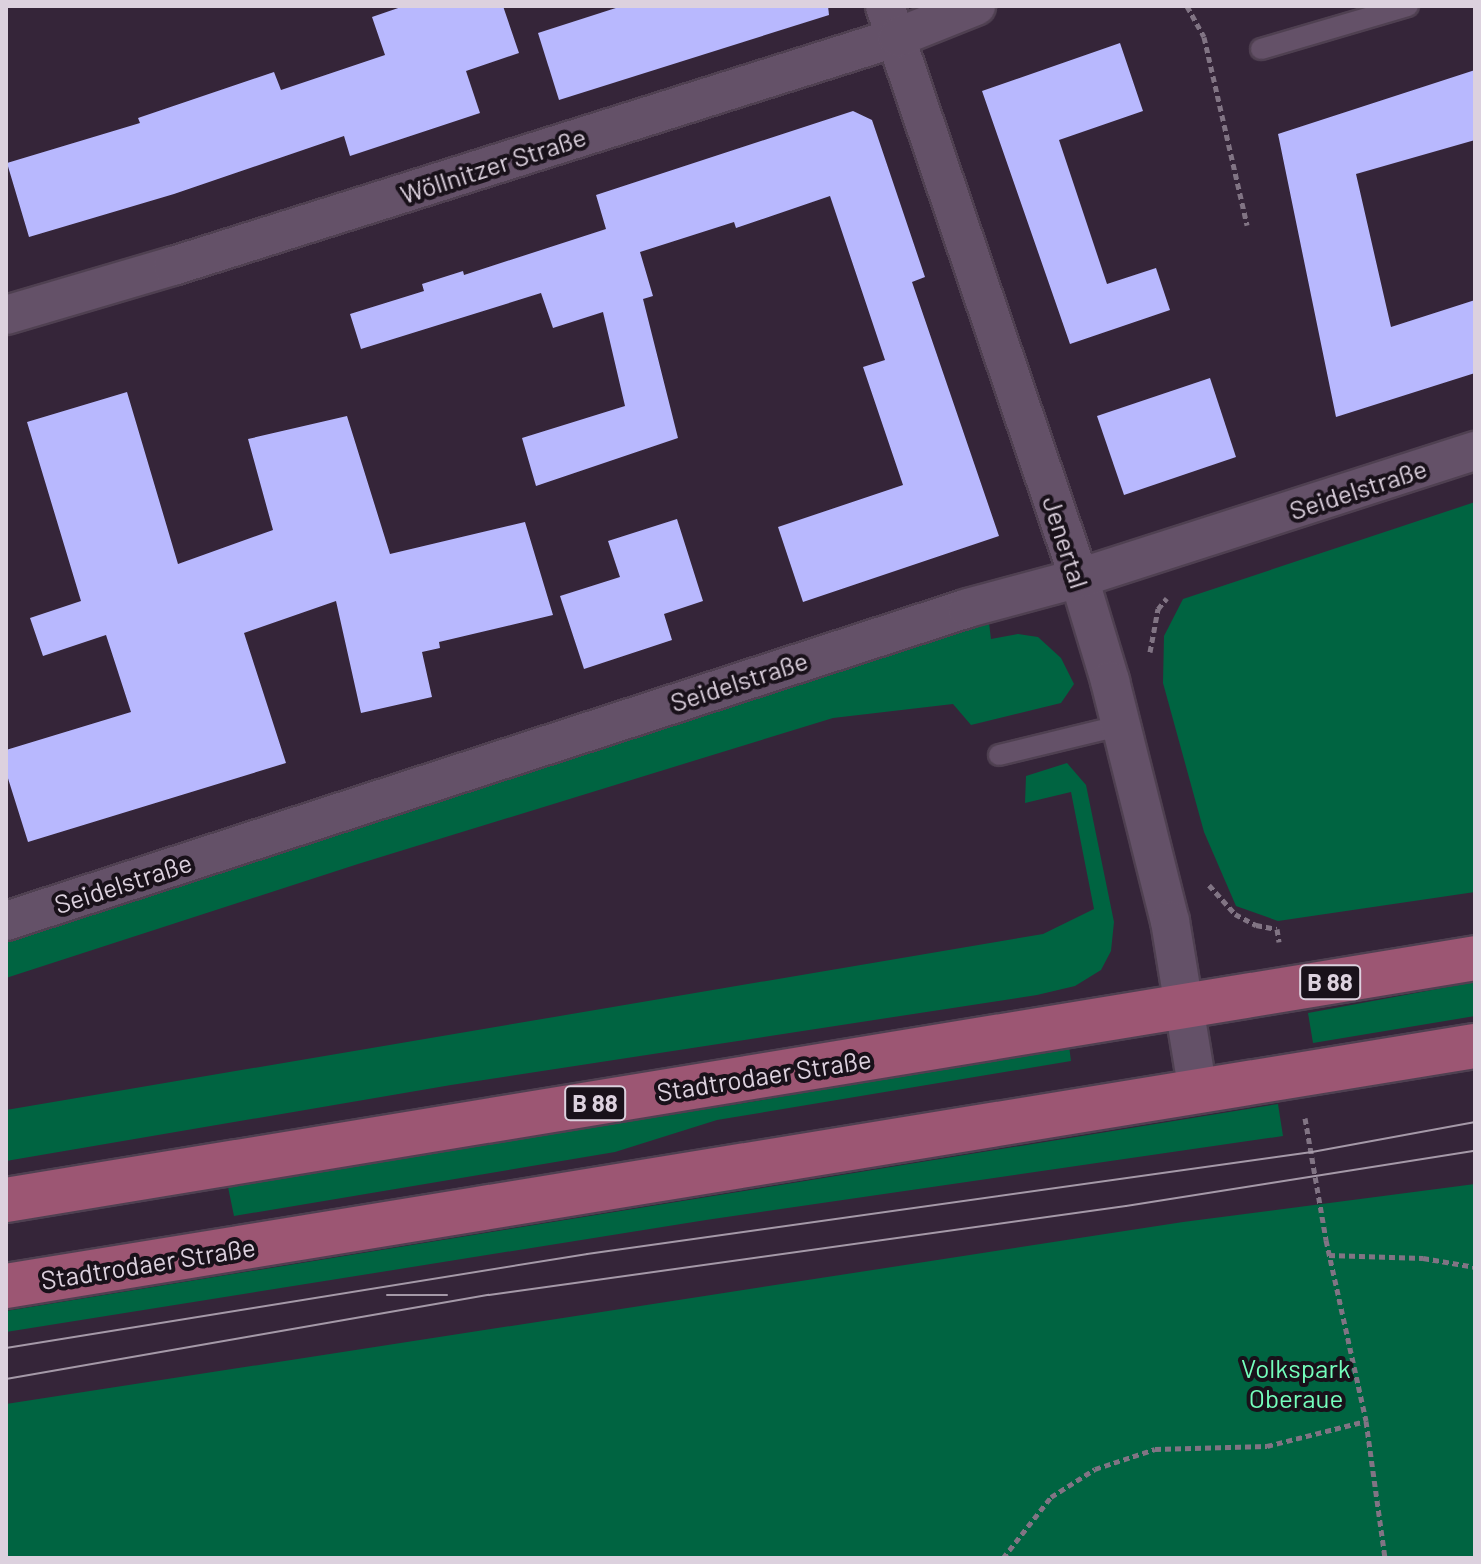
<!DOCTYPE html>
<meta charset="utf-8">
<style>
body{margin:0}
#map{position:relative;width:1481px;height:1564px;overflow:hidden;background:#352539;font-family:Barlow,sans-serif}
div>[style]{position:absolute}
.green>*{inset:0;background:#006441}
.building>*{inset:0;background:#b8b8fe}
.path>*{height:5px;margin-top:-2.5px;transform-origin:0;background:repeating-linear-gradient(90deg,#817484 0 6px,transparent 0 10px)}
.roads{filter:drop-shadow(2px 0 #4f4051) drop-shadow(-2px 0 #4f4051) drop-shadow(0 2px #4f4051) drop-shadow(0 -2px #4f4051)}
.lane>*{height:20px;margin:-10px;padding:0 10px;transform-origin:10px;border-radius:10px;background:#645168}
.street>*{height:38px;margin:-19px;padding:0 19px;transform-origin:19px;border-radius:19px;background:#645168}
.primary>*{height:44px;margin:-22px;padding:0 22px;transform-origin:22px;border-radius:22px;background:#9c5673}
.tram>*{height:2px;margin:-1px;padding:0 1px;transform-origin:1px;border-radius:1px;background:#a599a8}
span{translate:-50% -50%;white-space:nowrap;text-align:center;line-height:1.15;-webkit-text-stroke:8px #19111a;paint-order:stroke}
.shield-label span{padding:2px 6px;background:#19111a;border:2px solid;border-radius:6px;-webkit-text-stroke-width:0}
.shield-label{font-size:24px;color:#dcd1de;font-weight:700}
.street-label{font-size:26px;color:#dcd1de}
.park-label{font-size:26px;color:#74febc}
.frame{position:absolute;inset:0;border:8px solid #dcd1de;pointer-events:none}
</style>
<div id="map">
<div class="green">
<div style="clip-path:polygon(1475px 502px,1475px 892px,1278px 921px,1236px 906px,1204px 832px,1163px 683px,1164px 636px,1183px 599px)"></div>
<div style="clip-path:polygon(989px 623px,991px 639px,1018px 634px,1038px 637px,1061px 658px,1074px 684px,1061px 703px,971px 725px,953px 704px,833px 718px,358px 864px,6px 978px,6px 942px,563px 758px)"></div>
<div style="clip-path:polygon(1067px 763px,1086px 785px,1114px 922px,1111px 951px,1101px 970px,1075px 986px,1037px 995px,451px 1085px,6px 1161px,6px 1110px,1043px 934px,1094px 909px,1071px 792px,1025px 803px,1026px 776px)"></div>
<div style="clip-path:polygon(1475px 982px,1475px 1016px,1313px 1043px,1308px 1013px)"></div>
<div style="clip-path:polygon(1069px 1046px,1071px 1061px,717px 1120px,615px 1152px,234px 1216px,228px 1187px,768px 1099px)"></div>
<div style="clip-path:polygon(1278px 1104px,1283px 1136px,706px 1220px,6px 1332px,6px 1311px)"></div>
<div style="clip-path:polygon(1475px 1184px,1475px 1558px,6px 1558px,6px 1404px,1183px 1222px)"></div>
</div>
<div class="building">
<div style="clip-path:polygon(404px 6px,503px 6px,519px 53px,466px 71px,480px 113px,350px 156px,344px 136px,174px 194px,29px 237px,7px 163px,140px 123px,138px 118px,274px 72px,281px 90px,385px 55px,372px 17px)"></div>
<div style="clip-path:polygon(622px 6px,828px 6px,829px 15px,559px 100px,538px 33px)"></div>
<div style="clip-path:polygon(1120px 43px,1143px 111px,1059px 140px,1107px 284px,1156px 268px,1170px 310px,1070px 344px,982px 91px)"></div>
<div style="clip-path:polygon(1475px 70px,1475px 140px,1356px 174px,1391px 327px,1475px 300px,1475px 373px,1336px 417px,1278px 134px)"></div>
<div style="clip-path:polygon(853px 111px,872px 120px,925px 277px,912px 282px,999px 536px,803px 602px,778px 527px,903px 485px,863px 367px,885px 360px,830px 196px,736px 228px,734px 222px,640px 252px,653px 296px,643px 299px,678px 438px,536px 486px,522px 438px,625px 406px,603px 312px,553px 328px,541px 293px,361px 349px,350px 314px,424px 291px,422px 284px,463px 271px,464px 275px,606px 229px,596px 195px)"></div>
<div style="clip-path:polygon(1210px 378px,1236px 457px,1124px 495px,1097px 416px)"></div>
<div style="clip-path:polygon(127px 392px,178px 564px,273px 530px,248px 439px,347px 416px,390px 554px,525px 522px,553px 615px,439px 642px,440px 648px,422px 652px,432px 697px,361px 713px,336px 601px,244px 633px,286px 763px,28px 842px,6px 772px,6px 750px,131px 712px,106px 635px,43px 656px,30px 618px,81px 601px,27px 422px)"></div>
<div style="clip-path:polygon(677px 519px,703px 601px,664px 614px,672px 640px,584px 669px,560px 596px,620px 577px,608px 541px)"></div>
</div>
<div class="path">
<div style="left:1187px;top:6px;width:35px;rotate:61deg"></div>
<div style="left:1204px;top:37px;width:193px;rotate:77.1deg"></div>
<div style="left:1150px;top:652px;width:44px;rotate:-79.5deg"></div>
<div style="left:1158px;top:609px;width:14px;rotate:-51deg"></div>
<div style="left:1209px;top:885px;width:39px;rotate:48deg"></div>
<div style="left:1235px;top:914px;width:24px;rotate:28deg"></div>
<div style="left:1256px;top:925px;width:21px;rotate:11deg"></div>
<div style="left:1277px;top:929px;width:13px;rotate:81deg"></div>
<div style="left:1305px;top:1118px;width:124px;rotate:80.2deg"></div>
<div style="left:1326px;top:1240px;width:185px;rotate:77.5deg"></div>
<div style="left:1366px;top:1421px;width:138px;rotate:82.1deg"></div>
<div style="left:1329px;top:1255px;width:94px;rotate:1.8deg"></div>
<div style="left:1423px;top:1258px;width:53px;rotate:9.8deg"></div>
<div style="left:1003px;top:1558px;width:78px;rotate:-51.8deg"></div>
<div style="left:1051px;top:1497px;width:52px;rotate:-32.5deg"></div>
<div style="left:1095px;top:1469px;width:63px;rotate:-18.4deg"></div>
<div style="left:1155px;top:1449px;width:112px;rotate:-1.5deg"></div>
<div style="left:1267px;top:1446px;width:102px;rotate:-14.2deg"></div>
</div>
<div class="roads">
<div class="lane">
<div style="left:1261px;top:49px;width:153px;rotate:-16.3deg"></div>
<div style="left:999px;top:755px;width:128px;rotate:-13.6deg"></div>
</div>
<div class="street">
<div style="left:885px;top:6px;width:604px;rotate:71.27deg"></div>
<div style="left:1079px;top:578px;width:108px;rotate:73.2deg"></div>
<div style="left:1110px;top:681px;width:247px;rotate:76deg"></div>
<div style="left:1170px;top:921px;width:173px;rotate:80.7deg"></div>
<div style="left:6px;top:315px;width:174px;rotate:-16.4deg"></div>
<div style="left:173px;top:266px;width:760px;rotate:-17.53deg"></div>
<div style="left:898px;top:37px;width:84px;rotate:-21.7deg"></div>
<div style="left:6px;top:921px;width:1012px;rotate:-18.02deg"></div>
<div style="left:968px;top:608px;width:115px;rotate:-15.1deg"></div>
<div style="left:1079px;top:578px;width:416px;rotate:-17.8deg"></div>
</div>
<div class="primary">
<div style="left:6px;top:1200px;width:1489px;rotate:-9.35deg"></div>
<div style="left:6px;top:1286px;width:1488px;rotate:-9.28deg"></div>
</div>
</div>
<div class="tram">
<div style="left:387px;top:1295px;width:60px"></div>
<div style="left:6px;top:1348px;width:589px;rotate:-9.19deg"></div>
<div style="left:587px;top:1254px;width:732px;rotate:-8.01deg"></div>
<div style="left:1312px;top:1152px;width:166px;rotate:-10.4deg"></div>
<div style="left:6px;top:1379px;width:490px;rotate:-9.9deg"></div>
<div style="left:489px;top:1295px;width:643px;rotate:-7.95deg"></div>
<div style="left:1126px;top:1206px;width:353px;rotate:-9deg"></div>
</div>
<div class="shield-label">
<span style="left:1330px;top:982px">B 88</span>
<span style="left:595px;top:1103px">B 88</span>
</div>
<div class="street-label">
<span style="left:493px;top:165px;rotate:-18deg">Wöllnitzer Straße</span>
<span style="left:1358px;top:489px;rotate:-18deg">Seidelstraße</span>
<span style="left:1066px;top:542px;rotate:72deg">Jenertal</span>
<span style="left:739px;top:681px;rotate:-18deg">Seidelstraße</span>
<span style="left:123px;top:883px;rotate:-18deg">Seidelstraße</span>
<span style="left:764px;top:1075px;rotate:-9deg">Stadtrodaer Straße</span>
<span style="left:148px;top:1263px;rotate:-9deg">Stadtrodaer Straße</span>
</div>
<div class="park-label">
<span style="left:1296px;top:1383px">Volkspark<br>Oberaue</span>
</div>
<div class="frame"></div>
</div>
